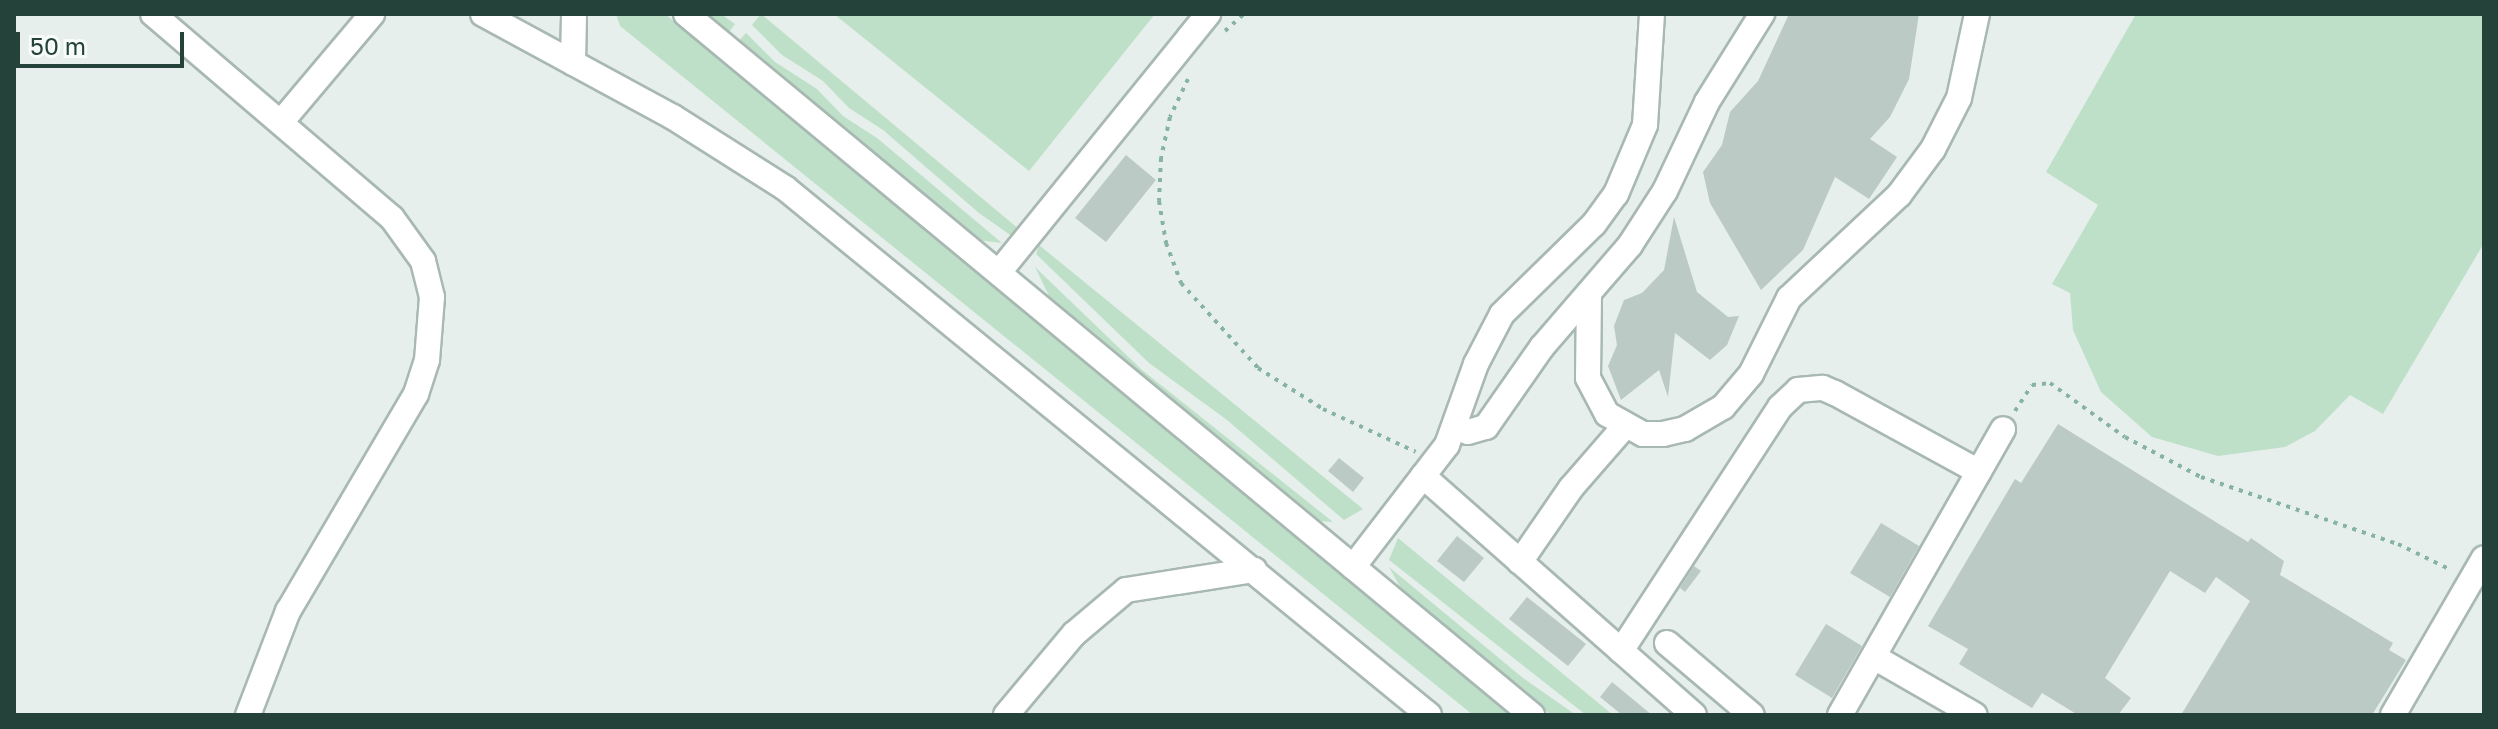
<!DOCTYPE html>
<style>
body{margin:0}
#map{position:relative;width:2498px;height:729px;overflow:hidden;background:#e6efeb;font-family:"Golos Text",sans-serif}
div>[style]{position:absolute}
.green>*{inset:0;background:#bfe0c8}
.building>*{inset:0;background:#bbcac4}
.path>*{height:4px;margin-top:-2px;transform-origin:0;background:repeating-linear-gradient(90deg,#86b3a5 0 4px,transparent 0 10px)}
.roads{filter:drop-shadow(2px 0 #a8b8b2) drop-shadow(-2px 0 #a8b8b2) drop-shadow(0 2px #a8b8b2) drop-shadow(0 -2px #a8b8b2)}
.minor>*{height:24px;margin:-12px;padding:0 12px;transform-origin:12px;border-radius:12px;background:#fff}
span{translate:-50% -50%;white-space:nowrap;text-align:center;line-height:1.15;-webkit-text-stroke:6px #f7fbf9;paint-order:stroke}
.frame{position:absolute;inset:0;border:16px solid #24423a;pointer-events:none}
.scale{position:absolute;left:16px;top:32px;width:168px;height:36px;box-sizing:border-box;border:4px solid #24423a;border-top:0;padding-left:10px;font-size:24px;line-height:28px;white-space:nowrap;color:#24423a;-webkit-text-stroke:6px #f7fbf9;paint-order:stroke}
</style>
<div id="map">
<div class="green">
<div style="clip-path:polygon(616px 14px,665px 14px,1517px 715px,1473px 715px,620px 26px)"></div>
<div style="clip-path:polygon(699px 14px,721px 14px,735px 24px,726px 36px)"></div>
<div style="clip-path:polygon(761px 14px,1020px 230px,1013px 237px,979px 213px,883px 130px,849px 108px,823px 81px,782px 55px,752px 25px)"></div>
<div style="clip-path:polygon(834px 14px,1155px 14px,1029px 171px)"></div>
<div style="clip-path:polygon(2136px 14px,2484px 14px,2484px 243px,2383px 414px,2350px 395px,2315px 431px,2285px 447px,2218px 456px,2152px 437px,2101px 392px,2073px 330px,2070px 293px,2052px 284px,2098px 205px,2046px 172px)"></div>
<div style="clip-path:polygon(746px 33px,775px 62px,817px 89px,843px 116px,877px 138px,1002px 243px,977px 240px,736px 44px)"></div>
<div style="clip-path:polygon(1039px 245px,1363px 509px,1344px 520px,1227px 420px,1149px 363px,1036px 254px)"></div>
<div style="clip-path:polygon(1035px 267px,1142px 370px,1333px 522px,1318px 521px,1051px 300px)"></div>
<div style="clip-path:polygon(1398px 538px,1613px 715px,1586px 715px,1389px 560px)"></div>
<div style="clip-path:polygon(1389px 567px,1523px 678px,1576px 715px,1551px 715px,1403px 592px)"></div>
</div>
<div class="building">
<div style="clip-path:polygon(1789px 14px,1919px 14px,1909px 79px,1890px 117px,1870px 139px,1897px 157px,1869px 199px,1835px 177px,1803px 250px,1761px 290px,1710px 203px,1703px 172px,1722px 145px,1730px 112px,1758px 81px)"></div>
<div style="clip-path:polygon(1126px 155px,1156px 180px,1106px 242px,1075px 218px)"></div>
<div style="clip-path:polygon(1674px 217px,1697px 292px,1728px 317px,1739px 316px,1727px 345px,1710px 360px,1675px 333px,1668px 397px,1659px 370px,1621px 400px,1608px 366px,1617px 345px,1614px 326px,1624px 300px,1642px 293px,1664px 270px)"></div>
<div style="clip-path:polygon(2058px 424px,2248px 542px,2251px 538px,2284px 561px,2280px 575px,2393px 643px,2389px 650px,2406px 660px,2372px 715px,2181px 715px,2250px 601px,2216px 577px,2205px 593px,2170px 571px,2105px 678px,2131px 698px,2118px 715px,2078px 715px,2042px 693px,2032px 708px,1959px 664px,1968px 649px,1928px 626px,2015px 479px,2021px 483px)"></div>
<div style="clip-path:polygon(1339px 458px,1364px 478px,1353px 492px,1328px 471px)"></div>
<div style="clip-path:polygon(1881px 523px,1919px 546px,1890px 597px,1850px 573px)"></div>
<div style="clip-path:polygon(1457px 536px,1484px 558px,1464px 582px,1437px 561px)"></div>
<div style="clip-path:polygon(1694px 566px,1701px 571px,1685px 592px,1680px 588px)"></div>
<div style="clip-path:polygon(1527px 597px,1586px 644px,1568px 666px,1509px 619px)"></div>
<div style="clip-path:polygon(1826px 624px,1862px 646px,1832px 698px,1795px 675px)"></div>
<div style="clip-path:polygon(1612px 682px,1652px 715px,1622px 715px,1600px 697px)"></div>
</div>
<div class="path">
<div style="left:1225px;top:31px;width:25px;rotate:-42deg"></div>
<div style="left:1188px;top:79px;width:42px;rotate:115.3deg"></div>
<div style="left:1170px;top:117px;width:42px;rotate:102.4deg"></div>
<div style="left:1161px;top:158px;width:43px;rotate:92.7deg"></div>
<div style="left:1159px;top:201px;width:43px;rotate:80.5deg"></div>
<div style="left:1166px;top:243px;width:43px;rotate:69.4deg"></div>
<div style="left:1181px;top:283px;width:115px;rotate:47.8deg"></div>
<div style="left:1258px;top:368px;width:77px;rotate:32.2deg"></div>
<div style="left:1323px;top:409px;width:102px;rotate:24.8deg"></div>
<div style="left:2015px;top:411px;width:31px;rotate:-57deg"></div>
<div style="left:2032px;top:385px;width:18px;rotate:-6deg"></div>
<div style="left:2050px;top:383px;width:92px;rotate:35.8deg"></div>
<div style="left:2125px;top:437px;width:86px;rotate:27.8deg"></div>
<div style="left:2201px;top:477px;width:208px;rotate:18.8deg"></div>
<div style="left:2398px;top:544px;width:59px;rotate:26.1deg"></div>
</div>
<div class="roads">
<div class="minor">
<div style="left:153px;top:14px;width:314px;rotate:40.5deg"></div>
<div style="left:392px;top:218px;width:53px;rotate:54.2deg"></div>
<div style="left:423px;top:261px;width:37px;rotate:76deg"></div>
<div style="left:432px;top:297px;width:63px;rotate:94.5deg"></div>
<div style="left:427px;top:360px;width:36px;rotate:108deg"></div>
<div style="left:416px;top:394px;width:252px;rotate:120.5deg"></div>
<div style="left:288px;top:611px;width:111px;rotate:111deg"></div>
<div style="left:483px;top:14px;width:216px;rotate:28.5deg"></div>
<div style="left:673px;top:117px;width:133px;rotate:32.4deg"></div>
<div style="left:785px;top:188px;width:832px;rotate:39.29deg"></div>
<div style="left:686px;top:14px;width:1099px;rotate:39.65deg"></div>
<div style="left:573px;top:63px;width:49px;rotate:-88.8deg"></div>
<div style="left:282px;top:121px;width:140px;rotate:-49.9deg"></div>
<div style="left:1000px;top:271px;width:331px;rotate:-51deg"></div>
<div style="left:1589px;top:295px;width:83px;rotate:90.7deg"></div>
<div style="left:1588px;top:378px;width:41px;rotate:62.2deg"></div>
<div style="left:1607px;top:414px;width:41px;rotate:29.1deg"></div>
<div style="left:1643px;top:434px;width:20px"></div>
<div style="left:1663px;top:434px;width:23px;rotate:-13deg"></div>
<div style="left:1685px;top:429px;width:44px;rotate:-30.1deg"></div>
<div style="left:1723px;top:407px;width:43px;rotate:-49.7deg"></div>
<div style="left:1751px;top:374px;width:85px;rotate:-63.4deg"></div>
<div style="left:1789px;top:298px;width:151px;rotate:-43.1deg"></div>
<div style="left:1899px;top:195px;width:57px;rotate:-53.5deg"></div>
<div style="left:1933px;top:149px;width:57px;rotate:-63deg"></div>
<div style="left:1959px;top:98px;width:86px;rotate:-77.9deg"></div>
<div style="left:1456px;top:426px;width:13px;rotate:27deg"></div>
<div style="left:1468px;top:432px;width:19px;rotate:-16deg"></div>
<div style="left:1486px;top:427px;width:98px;rotate:-55deg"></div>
<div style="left:1542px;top:347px;width:135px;rotate:-49.2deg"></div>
<div style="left:1630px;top:245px;width:64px;rotate:-57.1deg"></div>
<div style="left:1665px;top:191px;width:98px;rotate:-64.7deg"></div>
<div style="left:1707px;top:102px;width:104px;rotate:-58deg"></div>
<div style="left:1423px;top:476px;width:361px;rotate:41.4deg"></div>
<div style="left:1520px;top:562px;width:90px;rotate:-55.4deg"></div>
<div style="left:1571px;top:488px;width:81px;rotate:-49deg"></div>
<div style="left:1353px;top:567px;width:154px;rotate:-52.4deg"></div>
<div style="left:1447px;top:445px;width:86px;rotate:-70.3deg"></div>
<div style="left:1476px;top:364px;width:56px;rotate:-62.5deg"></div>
<div style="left:1502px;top:314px;width:129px;rotate:-44.4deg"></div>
<div style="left:1594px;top:224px;width:37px;rotate:-54deg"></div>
<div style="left:1616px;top:194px;width:75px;rotate:-67.2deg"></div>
<div style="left:1645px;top:125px;width:111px;rotate:-86.4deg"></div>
<div style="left:1667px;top:643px;width:111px;rotate:40.3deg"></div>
<div style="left:1621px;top:651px;width:291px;rotate:-56.9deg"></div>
<div style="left:1780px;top:407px;width:25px;rotate:-43deg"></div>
<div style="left:1798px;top:390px;width:25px;rotate:-5deg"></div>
<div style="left:1823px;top:388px;width:13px;rotate:23deg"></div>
<div style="left:1835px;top:393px;width:164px;rotate:28.7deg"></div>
<div style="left:1874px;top:657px;width:116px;rotate:29.9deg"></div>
<div style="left:1006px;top:715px;width:106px;rotate:-50deg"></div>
<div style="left:1074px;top:634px;width:68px;rotate:-40.2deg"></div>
<div style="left:1126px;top:590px;width:130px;rotate:-8.9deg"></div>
<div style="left:1840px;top:715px;width:329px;rotate:-60.3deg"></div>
<div style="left:2393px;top:715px;width:181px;rotate:-59.9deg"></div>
</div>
</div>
<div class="frame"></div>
<div class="scale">50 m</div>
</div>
